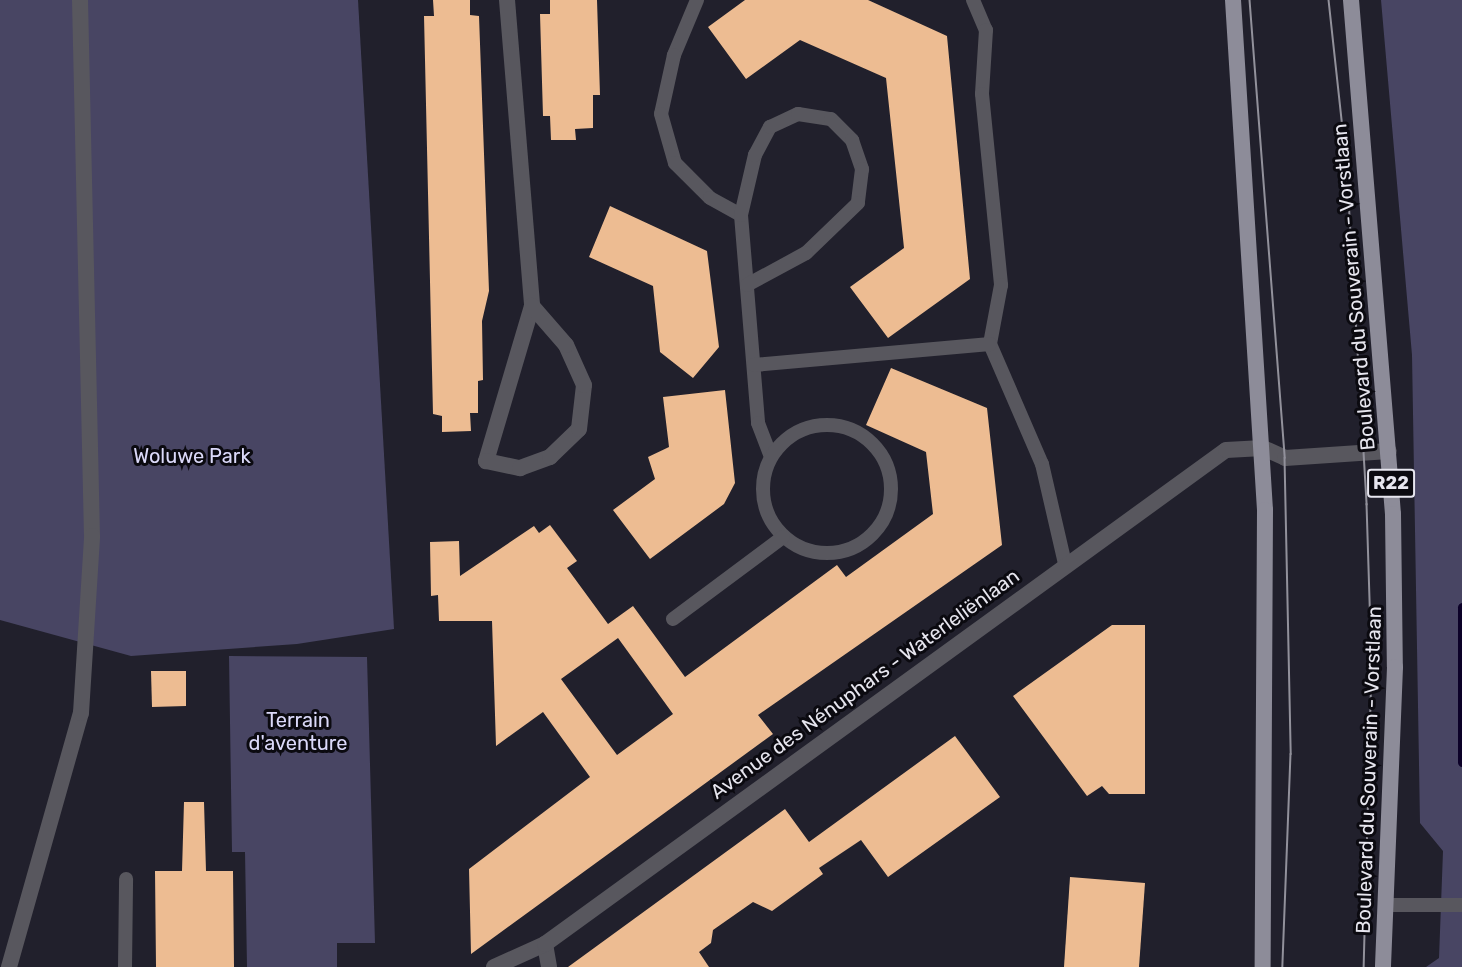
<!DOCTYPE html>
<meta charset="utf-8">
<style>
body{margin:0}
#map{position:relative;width:1462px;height:967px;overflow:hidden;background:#21202c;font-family:Rubik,sans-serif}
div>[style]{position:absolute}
.green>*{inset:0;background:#484563}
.stream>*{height:9px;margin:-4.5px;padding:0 4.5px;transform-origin:4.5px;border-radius:4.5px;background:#0c0128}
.building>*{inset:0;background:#edbc92}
.service>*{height:14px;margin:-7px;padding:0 7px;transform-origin:7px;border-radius:7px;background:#58575e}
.service>.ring{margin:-7px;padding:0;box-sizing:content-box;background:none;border:14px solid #58575e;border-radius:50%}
.pedestrian>*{height:16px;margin:-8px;padding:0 8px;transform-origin:8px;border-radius:8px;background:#58575e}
.minor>*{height:16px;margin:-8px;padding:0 8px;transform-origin:8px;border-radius:8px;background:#58575e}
.primary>*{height:16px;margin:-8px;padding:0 8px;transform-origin:8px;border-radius:8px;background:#8d8c99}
.tram>*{height:1.5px;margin:-0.75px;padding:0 0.75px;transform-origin:0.75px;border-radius:0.75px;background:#92919b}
span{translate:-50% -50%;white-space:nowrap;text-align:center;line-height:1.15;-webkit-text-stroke:6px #0b0a10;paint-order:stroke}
.shield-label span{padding:2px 4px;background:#0b0a10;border:2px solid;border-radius:4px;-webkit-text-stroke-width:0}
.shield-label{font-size:18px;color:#e7e6ef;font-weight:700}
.street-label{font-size:20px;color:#e7e6ef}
.park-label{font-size:20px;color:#dbd9f9}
</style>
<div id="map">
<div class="green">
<div style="clip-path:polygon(0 0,358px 0,394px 629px,297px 644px,131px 656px,0 620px)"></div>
<div style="clip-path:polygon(1381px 0,1462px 0,1462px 967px,1426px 967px,1439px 958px,1443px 851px,1420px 823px,1412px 355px)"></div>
<div style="clip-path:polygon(229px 656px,367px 657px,375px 943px,337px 943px,337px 967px,247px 967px,245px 852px,232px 852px)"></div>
</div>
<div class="stream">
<div style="left:1462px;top:607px;width:155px;rotate:90deg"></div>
</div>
<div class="building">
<div style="clip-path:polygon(433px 0,470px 0,470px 15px,479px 16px,489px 291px,482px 321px,483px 380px,478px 381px,478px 413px,470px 413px,471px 431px,442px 432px,442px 416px,433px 414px,424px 16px,434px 16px)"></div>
<div style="clip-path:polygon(550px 0,597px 0,600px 95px,593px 95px,593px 128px,575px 129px,576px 140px,551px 140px,550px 116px,543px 116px,540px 14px,550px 14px)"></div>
<div style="clip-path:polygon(745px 0,868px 0,947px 36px,970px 279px,888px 338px,850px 287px,904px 248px,886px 78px,800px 40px,746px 79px,708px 27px)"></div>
<div style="clip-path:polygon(610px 206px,707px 251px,719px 347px,693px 378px,660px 352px,653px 286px,589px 257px)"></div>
<div style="clip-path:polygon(evenodd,891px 368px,987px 408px,1002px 545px,758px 715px,773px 734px,471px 954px,469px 869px,590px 777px,543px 712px,496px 746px,492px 621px,439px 621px,438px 595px,431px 596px,430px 542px,459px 541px,460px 576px,534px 526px,539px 533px,550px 525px,577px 561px,567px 568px,608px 624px,633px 606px,685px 677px,837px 565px,846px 577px,933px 514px,926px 452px,866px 425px,891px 368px,618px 638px,673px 714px,617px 755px,561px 679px,618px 638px)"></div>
<div style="clip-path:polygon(725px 390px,735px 483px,724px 504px,650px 559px,613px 510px,655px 479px,648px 457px,669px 447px,663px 397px)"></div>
<div style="clip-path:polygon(1112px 625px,1145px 625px,1145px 794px,1109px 794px,1102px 786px,1087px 796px,1013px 696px)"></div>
<div style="clip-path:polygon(151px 671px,186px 671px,186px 706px,152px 707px)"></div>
<div style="clip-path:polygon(955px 736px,1000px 797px,888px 877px,861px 840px,819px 868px,823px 874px,772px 911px,753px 902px,713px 930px,711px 943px,699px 952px,709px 967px,568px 967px,785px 809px,809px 842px)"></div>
<div style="clip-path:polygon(184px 802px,204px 802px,206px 871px,233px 871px,234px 967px,156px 967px,155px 871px,182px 871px)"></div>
<div style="clip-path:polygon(1070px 877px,1145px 883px,1139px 967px,1064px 967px)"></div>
</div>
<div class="service">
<div style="left:697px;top:0;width:60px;rotate:112.7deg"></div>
<div style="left:674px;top:55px;width:60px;rotate:102.4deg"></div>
<div style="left:661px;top:114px;width:51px;rotate:74.1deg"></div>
<div style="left:675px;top:163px;width:49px;rotate:45deg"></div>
<div style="left:710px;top:198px;width:35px;rotate:29deg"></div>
<div style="left:741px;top:215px;width:209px;rotate:85.3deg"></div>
<div style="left:758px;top:423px;width:36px;rotate:69deg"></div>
<div style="left:973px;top:0;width:33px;rotate:67deg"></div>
<div style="left:986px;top:30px;width:64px;rotate:93.6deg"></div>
<div style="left:982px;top:94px;width:192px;rotate:84.3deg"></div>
<div style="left:1001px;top:285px;width:60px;rotate:100.6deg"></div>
<div style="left:990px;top:344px;width:131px;rotate:66.6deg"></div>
<div style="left:1042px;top:464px;width:103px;rotate:77deg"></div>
<div style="left:741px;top:215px;width:62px;rotate:-76.9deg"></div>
<div style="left:755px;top:155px;width:32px;rotate:-62deg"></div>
<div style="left:770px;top:127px;width:31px;rotate:-25deg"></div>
<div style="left:798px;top:114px;width:33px;rotate:9deg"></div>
<div style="left:831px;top:119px;width:30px;rotate:45deg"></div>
<div style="left:852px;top:140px;width:31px;rotate:71deg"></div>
<div style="left:862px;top:169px;width:34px;rotate:97deg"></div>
<div style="left:858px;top:203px;width:72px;rotate:136.1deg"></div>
<div style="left:806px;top:253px;width:67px;rotate:151.5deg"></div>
<div style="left:754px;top:365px;width:237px;rotate:-5.1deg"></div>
<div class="ring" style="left:763px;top:425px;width:114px;height:114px"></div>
<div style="left:673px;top:619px;width:137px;rotate:-36.7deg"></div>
<div style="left:1389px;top:905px;width:73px"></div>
<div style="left:125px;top:967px;width:88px;rotate:-89.3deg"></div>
</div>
<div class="pedestrian">
<div style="left:80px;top:0;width:536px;rotate:88.72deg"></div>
</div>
<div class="minor">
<div style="left:507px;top:0;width:307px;rotate:85.3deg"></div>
<div style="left:532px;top:306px;width:162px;rotate:106.5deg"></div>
<div style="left:486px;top:461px;width:35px;rotate:12deg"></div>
<div style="left:520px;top:468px;width:32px;rotate:-20deg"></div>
<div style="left:550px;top:457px;width:40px;rotate:-44deg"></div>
<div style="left:579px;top:429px;width:44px;rotate:-83.5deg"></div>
<div style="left:584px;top:385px;width:44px;rotate:-114.2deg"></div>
<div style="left:566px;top:345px;width:52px;rotate:-131.1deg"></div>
<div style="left:545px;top:944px;width:23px;rotate:80deg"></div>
<div style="left:9px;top:967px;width:264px;rotate:-74.2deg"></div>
<div style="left:81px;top:713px;width:177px;rotate:-86.4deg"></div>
<div style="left:494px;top:967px;width:56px;rotate:-24.3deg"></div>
<div style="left:545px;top:944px;width:841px;rotate:-35.96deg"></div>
<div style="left:1226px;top:450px;width:37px;rotate:-3deg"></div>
<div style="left:1263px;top:448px;width:24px;rotate:24deg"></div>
<div style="left:1285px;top:458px;width:104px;rotate:-3.9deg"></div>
</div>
<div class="primary">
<div style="left:1233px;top:0;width:511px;rotate:86.41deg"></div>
<div style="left:1265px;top:510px;width:457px;rotate:90.3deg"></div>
<div style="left:1351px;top:0;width:516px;rotate:85.33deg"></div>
<div style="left:1393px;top:514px;width:153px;rotate:89.3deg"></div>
<div style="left:1395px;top:667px;width:300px;rotate:92.3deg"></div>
</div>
<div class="tram">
<div style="left:1250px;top:0;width:459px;rotate:85.6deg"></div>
<div style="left:1285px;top:458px;width:296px;rotate:88.8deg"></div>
<div style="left:1291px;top:754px;width:213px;rotate:92.2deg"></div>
<div style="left:1329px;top:0;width:167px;rotate:83.8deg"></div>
<div style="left:1347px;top:166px;width:339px;rotate:86.6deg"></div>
<div style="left:1367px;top:504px;width:163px;rotate:88.2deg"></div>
<div style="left:1372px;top:667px;width:300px;rotate:91.5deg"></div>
</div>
<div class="shield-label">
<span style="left:1391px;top:483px">R22</span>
</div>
<div class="street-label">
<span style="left:1354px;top:287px;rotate:-95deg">Boulevard du Souverain - Vorstlaan</span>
<span style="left:865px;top:684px;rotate:-36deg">Avenue des Nénuphars - Waterleliënlaan</span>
<span style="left:1369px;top:770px;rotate:-88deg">Boulevard du Souverain - Vorstlaan</span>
</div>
<div class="park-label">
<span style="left:192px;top:456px">Woluwe Park</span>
<span style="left:298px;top:732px">Terrain<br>d'aventure</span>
</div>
</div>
